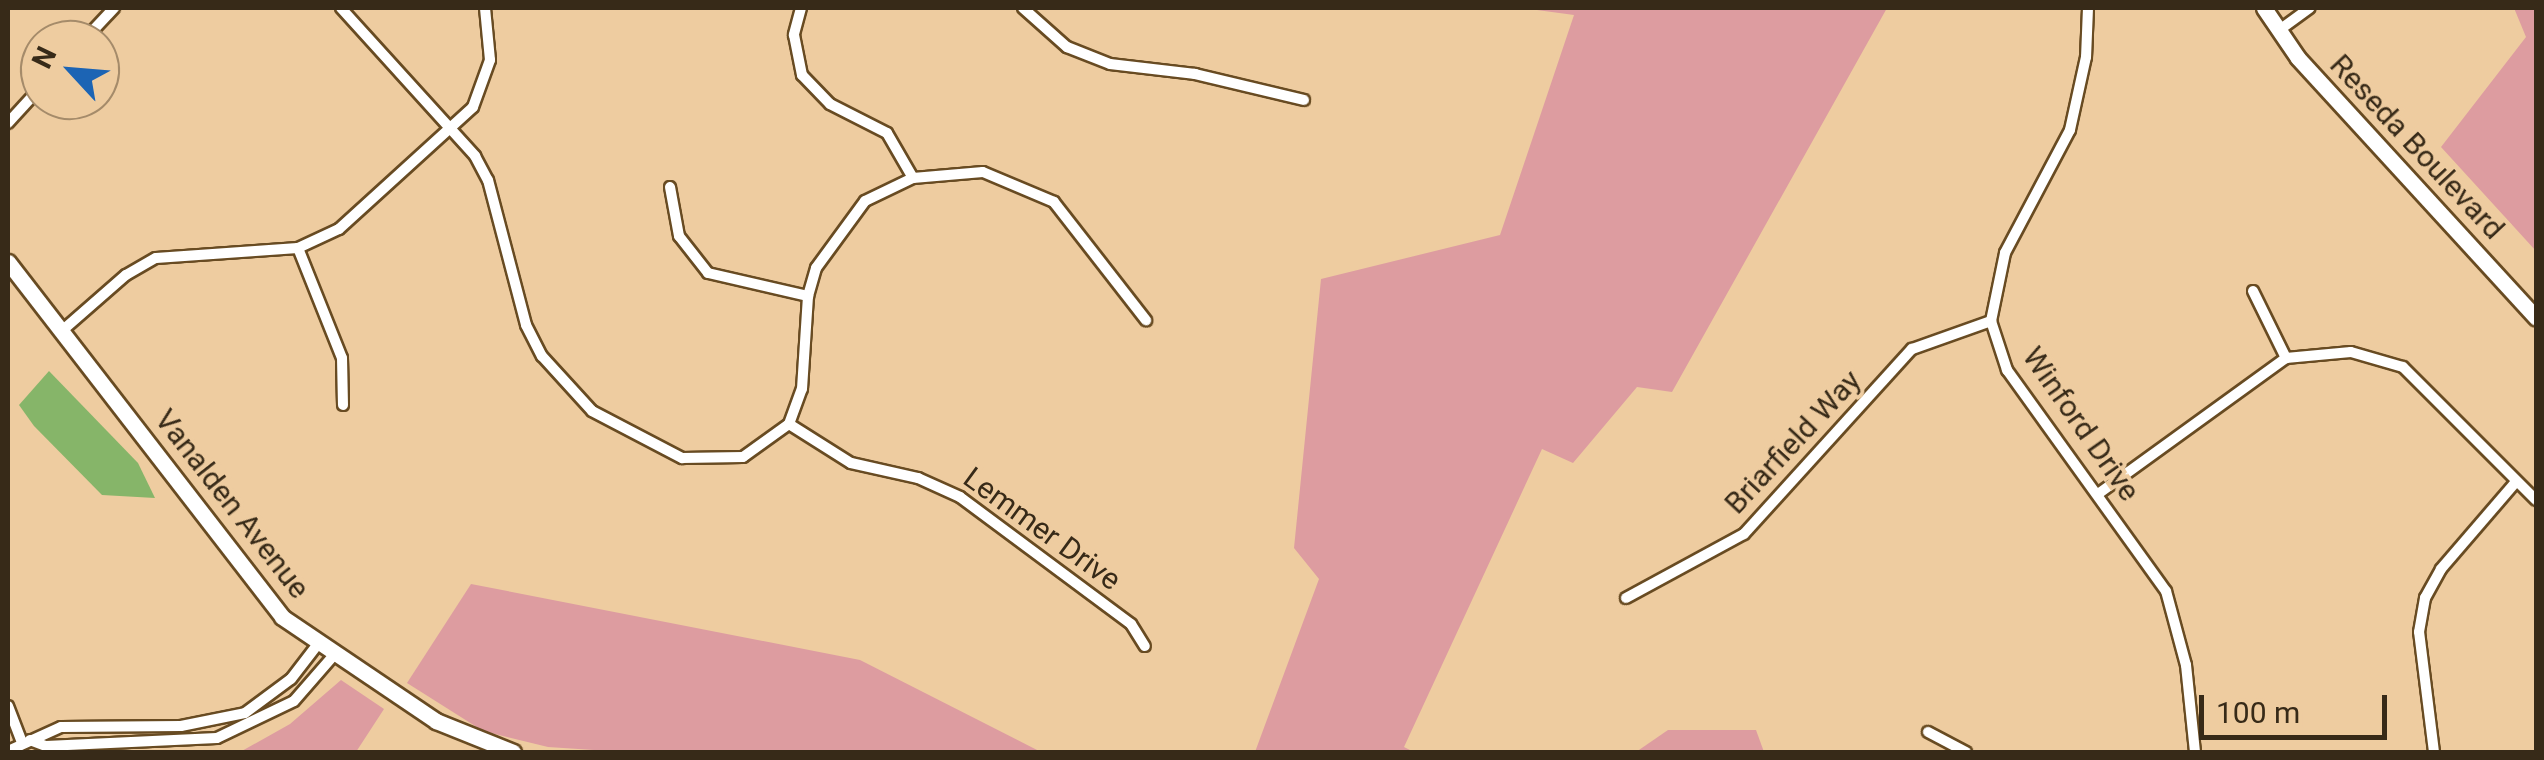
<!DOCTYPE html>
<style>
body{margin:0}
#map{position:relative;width:2544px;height:760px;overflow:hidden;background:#eecca0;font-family:Roboto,sans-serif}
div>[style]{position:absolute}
.green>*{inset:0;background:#dd9ca0}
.water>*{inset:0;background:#86b569}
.roads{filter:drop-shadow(2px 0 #684b22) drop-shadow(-2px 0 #684b22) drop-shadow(0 2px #684b22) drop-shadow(0 -2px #684b22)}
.street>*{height:10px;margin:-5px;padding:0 5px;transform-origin:5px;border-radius:5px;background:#fff}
.secondary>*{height:15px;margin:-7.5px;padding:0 7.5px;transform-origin:7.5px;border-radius:7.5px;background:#fff}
span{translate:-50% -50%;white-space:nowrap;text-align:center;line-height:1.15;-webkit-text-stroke:8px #eecca0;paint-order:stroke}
.street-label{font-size:30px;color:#372a18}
.frame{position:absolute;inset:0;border:10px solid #372a18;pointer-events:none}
.north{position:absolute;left:20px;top:20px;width:100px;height:100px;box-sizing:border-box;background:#eecca0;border:2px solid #a58b6a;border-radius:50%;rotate:296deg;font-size:28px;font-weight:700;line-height:40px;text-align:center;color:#372a18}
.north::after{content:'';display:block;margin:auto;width:35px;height:45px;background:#1c64b4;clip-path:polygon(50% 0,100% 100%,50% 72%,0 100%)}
.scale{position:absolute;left:2199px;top:695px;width:188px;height:45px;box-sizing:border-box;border:5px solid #372a18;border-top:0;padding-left:12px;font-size:30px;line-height:35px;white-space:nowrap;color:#372a18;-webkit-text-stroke:8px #eecca0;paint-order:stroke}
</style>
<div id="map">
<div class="green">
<div style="clip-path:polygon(1523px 8px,1887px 8px,1672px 392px,1637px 387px,1573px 463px,1542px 449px,1410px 734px,1404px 747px,1414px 752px,1255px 752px,1319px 579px,1294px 548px,1321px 279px,1500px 235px,1574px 15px)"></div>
<div style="clip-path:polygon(2514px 8px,2536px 8px,2536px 251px,2441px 147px,2526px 37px)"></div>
<div style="clip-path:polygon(471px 584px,860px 660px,1041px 752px,624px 752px,548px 747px,483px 731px,407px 683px)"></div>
<div style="clip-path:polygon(341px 680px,384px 709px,356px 752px,240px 752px,290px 724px)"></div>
<div style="clip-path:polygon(1668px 730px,1756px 730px,1764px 752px,1636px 752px)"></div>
</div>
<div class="water">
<div style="clip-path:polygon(49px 371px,138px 463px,155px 498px,102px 495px,34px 426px,19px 405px)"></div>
</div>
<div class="roads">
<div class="street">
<div style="left:341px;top:8px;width:200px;rotate:47.8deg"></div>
<div style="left:475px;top:156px;width:27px;rotate:62deg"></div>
<div style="left:488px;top:180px;width:150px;rotate:75.3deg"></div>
<div style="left:526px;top:325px;width:35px;rotate:63deg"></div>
<div style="left:542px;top:356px;width:74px;rotate:47.7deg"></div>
<div style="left:592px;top:411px;width:102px;rotate:27.6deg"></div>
<div style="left:682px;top:458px;width:61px;rotate:-0.9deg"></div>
<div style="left:743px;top:457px;width:57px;rotate:-35.7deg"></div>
<div style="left:789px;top:424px;width:37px;rotate:-70deg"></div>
<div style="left:802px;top:389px;width:93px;rotate:-86.3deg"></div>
<div style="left:808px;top:296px;width:29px;rotate:-74deg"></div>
<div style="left:816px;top:268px;width:83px;rotate:-53.8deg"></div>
<div style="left:865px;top:201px;width:53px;rotate:-25.6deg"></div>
<div style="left:913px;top:178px;width:70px;rotate:-4.9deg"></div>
<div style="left:983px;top:172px;width:77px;rotate:22.9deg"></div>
<div style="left:1054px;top:202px;width:150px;rotate:52.1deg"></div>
<div style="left:801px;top:8px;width:28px;rotate:105deg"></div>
<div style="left:794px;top:35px;width:41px;rotate:78.7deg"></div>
<div style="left:802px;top:75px;width:40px;rotate:46deg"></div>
<div style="left:830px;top:104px;width:64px;rotate:27deg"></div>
<div style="left:887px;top:133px;width:52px;rotate:60deg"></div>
<div style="left:1023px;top:8px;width:59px;rotate:41.6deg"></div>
<div style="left:1067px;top:47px;width:46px;rotate:21.6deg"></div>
<div style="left:1110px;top:64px;width:86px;rotate:6.7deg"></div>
<div style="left:1195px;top:74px;width:112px;rotate:13.4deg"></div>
<div style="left:2088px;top:8px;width:49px;rotate:92.3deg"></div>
<div style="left:2086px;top:57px;width:75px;rotate:102.4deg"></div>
<div style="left:2070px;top:130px;width:139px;rotate:117.9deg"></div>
<div style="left:2005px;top:253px;width:69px;rotate:101.6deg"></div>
<div style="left:1991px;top:321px;width:52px;rotate:71.9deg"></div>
<div style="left:2007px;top:370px;width:272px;rotate:54.3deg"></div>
<div style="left:2166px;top:591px;width:77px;rotate:74.9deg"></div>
<div style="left:2186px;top:665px;width:87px;rotate:84.1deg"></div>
<div style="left:2278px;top:31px;width:39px;rotate:-36deg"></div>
<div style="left:84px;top:40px;width:44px;rotate:-46.8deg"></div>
<div style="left:8px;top:123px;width:47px;rotate:-47.6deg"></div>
<div style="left:670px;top:187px;width:50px;rotate:79.6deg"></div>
<div style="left:679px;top:236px;width:47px;rotate:51.9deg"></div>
<div style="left:708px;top:273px;width:103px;rotate:13deg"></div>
<div style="left:298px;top:248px;width:118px;rotate:68.2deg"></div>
<div style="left:342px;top:358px;width:47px;rotate:88.8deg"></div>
<div style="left:2253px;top:291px;width:75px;rotate:63.8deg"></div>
<div style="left:64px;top:329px;width:82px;rotate:-41.1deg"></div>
<div style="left:126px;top:275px;width:34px;rotate:-30deg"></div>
<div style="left:156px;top:258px;width:142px;rotate:-4deg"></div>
<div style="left:298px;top:248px;width:45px;rotate:-24.9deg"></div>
<div style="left:339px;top:229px;width:181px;rotate:-42.3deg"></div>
<div style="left:473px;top:107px;width:50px;rotate:-70.1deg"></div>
<div style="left:490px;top:60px;width:52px;rotate:-95.5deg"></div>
<div style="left:789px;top:424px;width:73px;rotate:32.2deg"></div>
<div style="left:851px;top:463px;width:69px;rotate:12.6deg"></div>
<div style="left:918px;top:478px;width:46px;rotate:24.3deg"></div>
<div style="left:960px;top:497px;width:213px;rotate:36.6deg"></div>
<div style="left:1131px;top:624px;width:26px;rotate:58deg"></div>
<div style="left:2098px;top:494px;width:232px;rotate:-35.9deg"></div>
<div style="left:2286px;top:358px;width:65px;rotate:-5.3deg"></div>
<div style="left:2351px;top:352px;width:54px;rotate:16.1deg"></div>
<div style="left:2403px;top:367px;width:188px;rotate:45deg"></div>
<div style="left:1626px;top:598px;width:134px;rotate:-28.5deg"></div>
<div style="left:1744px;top:534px;width:250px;rotate:-47.8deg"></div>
<div style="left:1912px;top:349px;width:84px;rotate:-19.5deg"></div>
<div style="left:8px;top:706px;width:40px;rotate:69deg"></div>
<div style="left:1928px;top:732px;width:43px;rotate:27.8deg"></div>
<div style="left:30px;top:740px;width:17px;rotate:21deg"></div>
<div style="left:46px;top:746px;width:171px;rotate:-2.7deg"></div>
<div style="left:217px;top:738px;width:85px;rotate:-25.7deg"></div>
<div style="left:294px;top:701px;width:61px;rotate:-49deg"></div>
<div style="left:8px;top:751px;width:58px;rotate:-24.4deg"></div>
<div style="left:61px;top:727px;width:120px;rotate:-0.5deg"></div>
<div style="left:181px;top:726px;width:65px;rotate:-11.5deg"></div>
<div style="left:245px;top:713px;width:57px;rotate:-36.5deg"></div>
<div style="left:291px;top:679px;width:44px;rotate:-52.4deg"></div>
<div style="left:2434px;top:752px;width:121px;rotate:-97.1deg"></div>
<div style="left:2419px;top:632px;width:35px;rotate:-80deg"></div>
<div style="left:2425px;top:598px;width:33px;rotate:-61deg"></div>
<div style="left:2441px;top:569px;width:113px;rotate:-49.3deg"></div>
</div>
<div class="secondary">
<div style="left:2264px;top:8px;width:60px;rotate:55.8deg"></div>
<div style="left:2298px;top:58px;width:352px;rotate:47.5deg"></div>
<div style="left:8px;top:262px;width:448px;rotate:52.3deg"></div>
<div style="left:282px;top:617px;width:186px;rotate:34deg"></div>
<div style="left:436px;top:721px;width:83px;rotate:21.9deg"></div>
</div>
</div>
<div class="street-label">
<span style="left:2417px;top:147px;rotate:47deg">Reseda Boulevard</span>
<span style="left:2081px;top:424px;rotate:55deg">Winford Drive</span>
<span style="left:1793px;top:442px;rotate:-47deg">Briarfield Way</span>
<span style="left:232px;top:504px;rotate:52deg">Vanalden Avenue</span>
<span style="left:1042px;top:529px;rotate:36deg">Lemmer Drive</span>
</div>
<div class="frame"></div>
<div class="north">N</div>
<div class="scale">100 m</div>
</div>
